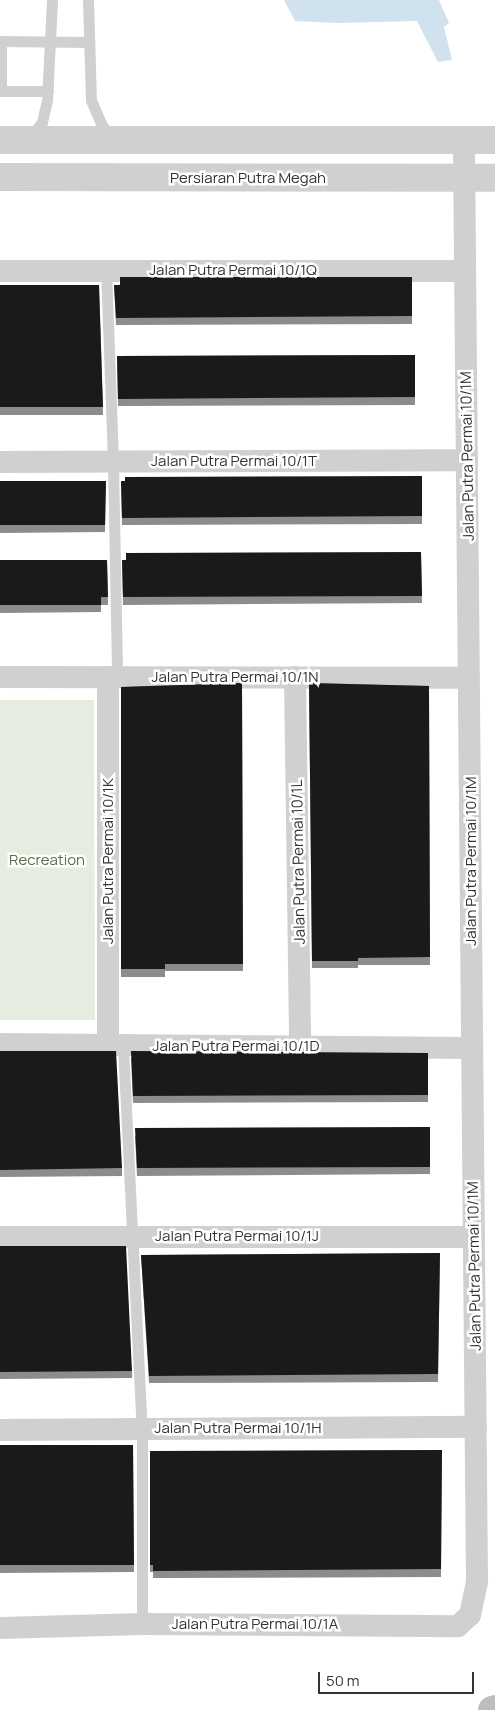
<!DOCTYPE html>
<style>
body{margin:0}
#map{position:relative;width:495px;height:1710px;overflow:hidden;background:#fff;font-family:Manrope,sans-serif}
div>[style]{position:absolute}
.green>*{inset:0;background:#e6ecdf}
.water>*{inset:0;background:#cfe2ee}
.service>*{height:11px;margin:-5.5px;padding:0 5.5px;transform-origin:5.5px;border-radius:5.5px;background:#d0d0d0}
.minor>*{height:22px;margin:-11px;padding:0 11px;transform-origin:11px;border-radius:11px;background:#d0d0d0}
.tertiary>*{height:28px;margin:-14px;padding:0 14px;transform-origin:14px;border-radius:14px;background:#d0d0d0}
.secondary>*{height:28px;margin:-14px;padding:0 14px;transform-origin:14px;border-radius:14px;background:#bdbdbd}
.wall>*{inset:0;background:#8c8c8c}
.building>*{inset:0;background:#1a1a1a}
span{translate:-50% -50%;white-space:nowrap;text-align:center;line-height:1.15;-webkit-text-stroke:5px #fff;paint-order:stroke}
.street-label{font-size:15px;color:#333}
.park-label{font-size:15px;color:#56703f}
.scale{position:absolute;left:318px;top:1672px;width:156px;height:22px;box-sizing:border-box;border:2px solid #333;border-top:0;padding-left:6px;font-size:15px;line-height:18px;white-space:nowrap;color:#333;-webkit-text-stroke:4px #fff;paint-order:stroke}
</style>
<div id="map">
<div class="green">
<div style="clip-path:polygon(0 700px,94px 700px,95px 1020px,0 1020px)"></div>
</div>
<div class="water">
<div style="clip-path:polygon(284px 0,439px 0,449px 23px,444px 27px,452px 60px,438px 62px,417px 21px,337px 23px,295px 21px)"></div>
</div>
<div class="service">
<div style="left:88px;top:0;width:100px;rotate:88.3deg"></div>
<div style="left:91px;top:100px;width:26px;rotate:67deg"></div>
<div style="left:101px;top:124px;width:18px;rotate:52deg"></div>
<div style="left:0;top:41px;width:89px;rotate:0.6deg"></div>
<div style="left:0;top:91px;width:48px"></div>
<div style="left:1px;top:91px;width:50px;rotate:-90deg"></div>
<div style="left:30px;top:138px;width:20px;rotate:-53deg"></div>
<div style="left:42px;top:122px;width:23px;rotate:-77deg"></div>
<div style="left:47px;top:100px;width:100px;rotate:-87.1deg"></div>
<div style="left:106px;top:269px;width:193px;rotate:87.9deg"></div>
<div style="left:113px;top:462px;width:215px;rotate:88.9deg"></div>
<div style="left:123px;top:1046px;width:382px;rotate:87.2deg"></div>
<div style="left:142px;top:1428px;width:196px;rotate:90deg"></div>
</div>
<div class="minor">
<div style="left:0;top:271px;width:465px"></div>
<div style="left:0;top:462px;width:467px;rotate:-0.2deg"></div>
<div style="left:0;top:677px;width:469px;rotate:0.1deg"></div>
<div style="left:108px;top:677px;width:368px;rotate:90deg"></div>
<div style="left:295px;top:677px;width:369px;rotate:89.2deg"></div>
<div style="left:0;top:1044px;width:472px;rotate:0.5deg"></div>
<div style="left:0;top:1237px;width:474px"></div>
<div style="left:0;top:1430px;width:476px;rotate:-0.4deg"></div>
<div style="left:0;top:1628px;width:142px;rotate:-1.6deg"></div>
<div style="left:142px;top:1624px;width:316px;rotate:0.4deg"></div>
<div style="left:458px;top:1626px;width:16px;rotate:-43deg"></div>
<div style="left:470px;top:1615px;width:35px;rotate:-78deg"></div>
<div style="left:477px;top:1581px;width:1441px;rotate:-90.52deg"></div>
</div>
<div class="tertiary">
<div style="left:0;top:140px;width:495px"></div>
<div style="left:0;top:177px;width:495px;rotate:0.1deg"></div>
</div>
<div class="secondary">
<div style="left:492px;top:1710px;width:3px;rotate:-18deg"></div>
</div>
<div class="wall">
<div style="clip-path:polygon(412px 277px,412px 324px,116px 325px,114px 285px)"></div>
<div style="clip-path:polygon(0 285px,99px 285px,103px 415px,0 415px)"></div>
<div style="clip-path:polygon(415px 355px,415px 405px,118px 406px,117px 356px)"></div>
<div style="clip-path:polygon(422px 476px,422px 524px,122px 525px,121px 481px)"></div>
<div style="clip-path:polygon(0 481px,106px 481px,105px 532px,0 533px)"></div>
<div style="clip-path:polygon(421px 552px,422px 603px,123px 605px,122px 560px)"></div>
<div style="clip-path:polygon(0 560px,107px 560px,108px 605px,101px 605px,101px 612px,0 613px)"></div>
<div style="clip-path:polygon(242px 683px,243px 971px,165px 971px,165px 977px,121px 977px,121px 687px)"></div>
<div style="clip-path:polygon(309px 683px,429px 686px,430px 965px,358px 965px,358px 968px,312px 968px)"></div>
<div style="clip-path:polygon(0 1051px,122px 1168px,122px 1176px,0 1177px)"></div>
<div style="clip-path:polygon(428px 1053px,428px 1102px,133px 1103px,131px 1058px)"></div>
<div style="clip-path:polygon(430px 1127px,430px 1174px,137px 1176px,135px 1136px)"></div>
<div style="clip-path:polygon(0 1246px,132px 1371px,132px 1378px,0 1379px)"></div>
<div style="clip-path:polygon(440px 1253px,438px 1382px,149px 1383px,141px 1255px)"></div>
<div style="clip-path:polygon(0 1445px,133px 1445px,134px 1572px,0 1573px)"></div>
<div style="clip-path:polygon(442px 1450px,441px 1577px,153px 1578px,153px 1572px,150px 1572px,150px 1451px)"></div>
</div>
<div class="building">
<div style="clip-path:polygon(120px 277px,412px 277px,412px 316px,116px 318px,114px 285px,120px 285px)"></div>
<div style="clip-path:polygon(0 285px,99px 285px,103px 407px,0 407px)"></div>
<div style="clip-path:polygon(415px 355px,415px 397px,118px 399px,117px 356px)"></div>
<div style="clip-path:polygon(422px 476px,422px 516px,122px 518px,121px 481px,125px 481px,125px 477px)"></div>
<div style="clip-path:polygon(0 481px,106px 481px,105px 525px,0 525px)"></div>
<div style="clip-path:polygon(421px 552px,422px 596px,123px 597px,122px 560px,126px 560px,126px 553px)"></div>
<div style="clip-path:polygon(0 560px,107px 560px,108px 597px,101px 597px,101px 605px,0 605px)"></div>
<div style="clip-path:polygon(242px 683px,243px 964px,165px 964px,165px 969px,121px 969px,121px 687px)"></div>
<div style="clip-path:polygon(309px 683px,429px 686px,430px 957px,358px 958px,358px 961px,312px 961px)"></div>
<div style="clip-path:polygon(0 1051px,116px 1051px,122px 1168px,0 1170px)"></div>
<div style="clip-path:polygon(131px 1051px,428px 1053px,428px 1095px,133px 1096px)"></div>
<div style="clip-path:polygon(430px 1127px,430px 1167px,137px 1168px,135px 1128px)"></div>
<div style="clip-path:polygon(0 1246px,126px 1246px,132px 1371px,0 1372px)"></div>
<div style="clip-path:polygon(440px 1253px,438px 1374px,149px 1376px,141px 1255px)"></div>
<div style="clip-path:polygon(0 1445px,133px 1445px,134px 1565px,0 1565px)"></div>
<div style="clip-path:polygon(442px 1450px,441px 1569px,153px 1571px,153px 1565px,150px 1565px,150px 1451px)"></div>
</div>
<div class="street-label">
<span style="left:248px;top:178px">Persiaran Putra Megah</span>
<span style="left:233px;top:270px">Jalan Putra Permai 10/1Q</span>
<span style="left:467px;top:456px;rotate:-91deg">Jalan Putra Permai 10/1M</span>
<span style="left:234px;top:461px">Jalan Putra Permai 10/1T</span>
<span style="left:235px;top:677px">Jalan Putra Permai 10/1N</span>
<span style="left:108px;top:861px;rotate:-90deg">Jalan Putra Permai 10/1K</span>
<span style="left:471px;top:861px;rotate:-90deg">Jalan Putra Permai 10/1M</span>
<span style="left:298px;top:862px;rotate:-91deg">Jalan Putra Permai 10/1L</span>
<span style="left:236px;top:1046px">Jalan Putra Permai 10/1D</span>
<span style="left:237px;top:1236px">Jalan Putra Permai 10/1J</span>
<span style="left:474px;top:1266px;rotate:-91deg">Jalan Putra Permai 10/1M</span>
<span style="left:238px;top:1428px">Jalan Putra Permai 10/1H</span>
<span style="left:255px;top:1624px">Jalan Putra Permai 10/1A</span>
</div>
<div class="park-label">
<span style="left:47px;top:860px">Recreation</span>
</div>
<div class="scale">50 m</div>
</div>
